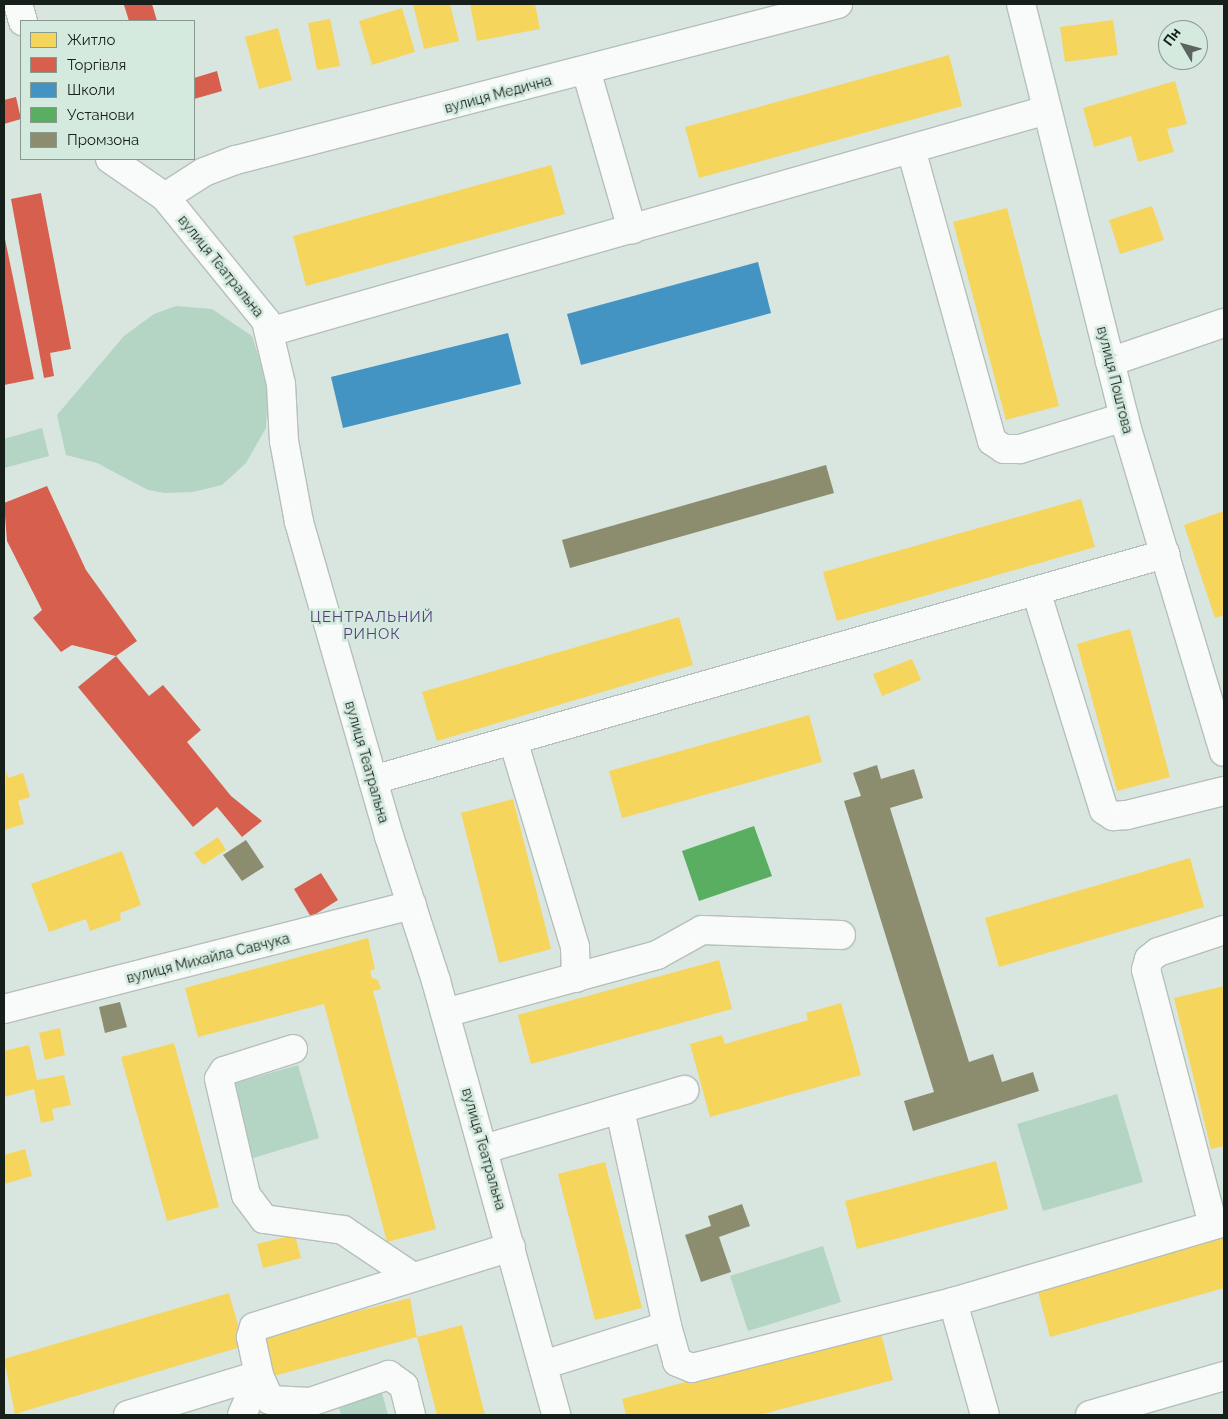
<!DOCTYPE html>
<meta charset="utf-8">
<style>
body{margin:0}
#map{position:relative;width:1228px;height:1419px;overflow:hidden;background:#d9e5df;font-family:Raleway,sans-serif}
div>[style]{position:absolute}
.green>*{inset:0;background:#b4d5c4}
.homes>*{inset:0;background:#f6d55c}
.shops>*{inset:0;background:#d6604d}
.schools>*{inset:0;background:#4393c3}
.public>*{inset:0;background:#5aae61}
.industry>*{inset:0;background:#8c8c6e}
.roads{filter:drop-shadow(1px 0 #b6bfba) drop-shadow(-1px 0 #b6bfba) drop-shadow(0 1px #b6bfba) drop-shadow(0 -1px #b6bfba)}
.minor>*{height:28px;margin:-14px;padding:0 14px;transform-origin:14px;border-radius:14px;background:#f9fbfa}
span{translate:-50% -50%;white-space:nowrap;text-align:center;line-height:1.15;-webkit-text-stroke:5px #d4eade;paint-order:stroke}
.street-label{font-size:14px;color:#171f1a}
.neighbourhood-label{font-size:15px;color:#543d79;letter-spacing:1px}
.frame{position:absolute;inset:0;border:5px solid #171f1a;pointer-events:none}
.legend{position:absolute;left:20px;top:20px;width:175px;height:140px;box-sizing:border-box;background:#d4eade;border:1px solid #889990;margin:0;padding:6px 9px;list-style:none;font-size:15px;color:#171f1a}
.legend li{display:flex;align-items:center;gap:10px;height:25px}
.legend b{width:25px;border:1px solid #889990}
.north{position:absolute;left:1158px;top:20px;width:50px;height:50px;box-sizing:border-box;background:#d4eade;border:1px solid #889990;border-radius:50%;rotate:307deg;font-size:14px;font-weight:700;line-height:20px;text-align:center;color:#171f1a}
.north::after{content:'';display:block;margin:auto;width:18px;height:22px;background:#5b645f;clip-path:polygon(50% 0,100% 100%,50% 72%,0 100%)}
</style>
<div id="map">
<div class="green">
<div style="clip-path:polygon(176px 306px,212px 309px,252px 336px,268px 386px,266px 428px,246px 463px,222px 485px,193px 492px,165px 493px,148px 490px,97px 463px,66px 455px,57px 415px,124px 336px,154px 314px)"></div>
<div style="clip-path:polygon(42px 428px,49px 456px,4px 468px,4px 439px)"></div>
<div style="clip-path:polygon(298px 1065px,319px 1138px,253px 1158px,232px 1084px)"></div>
<div style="clip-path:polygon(1117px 1094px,1143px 1182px,1043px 1211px,1017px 1124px)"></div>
<div style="clip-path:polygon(823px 1246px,841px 1302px,748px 1331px,730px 1276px)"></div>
<div style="clip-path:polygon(380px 1386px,388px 1415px,341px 1415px,336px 1397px)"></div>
</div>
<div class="homes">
<div style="clip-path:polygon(413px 4px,450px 4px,459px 41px,424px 49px)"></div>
<div style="clip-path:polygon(470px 4px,535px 4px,540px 29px,477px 41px)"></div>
<div style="clip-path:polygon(402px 8px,415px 52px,372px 65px,359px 21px)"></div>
<div style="clip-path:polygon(330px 19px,340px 66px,317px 70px,308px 23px)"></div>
<div style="clip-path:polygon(1113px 20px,1118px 55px,1065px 62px,1060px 27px)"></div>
<div style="clip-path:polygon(278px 28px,292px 80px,259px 89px,245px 37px)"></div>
<div style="clip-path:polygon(949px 55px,962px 106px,699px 178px,685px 127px)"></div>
<div style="clip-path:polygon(1175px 81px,1187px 124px,1167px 129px,1174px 152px,1138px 162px,1131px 136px,1094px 147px,1083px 108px)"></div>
<div style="clip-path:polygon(551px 165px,565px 214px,306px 286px,293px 236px)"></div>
<div style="clip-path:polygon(1152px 206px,1164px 240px,1120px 254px,1109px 220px)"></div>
<div style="clip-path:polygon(1007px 208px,1059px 406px,1006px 420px,953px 222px)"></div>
<div style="clip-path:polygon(1081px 499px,1095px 547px,837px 621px,823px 572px)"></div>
<div style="clip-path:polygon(1224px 511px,1224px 615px,1215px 618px,1184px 525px)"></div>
<div style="clip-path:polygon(679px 617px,693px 665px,437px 741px,422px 692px)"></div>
<div style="clip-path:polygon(1130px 629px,1170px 777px,1117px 791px,1077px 644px)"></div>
<div style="clip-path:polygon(912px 659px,921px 680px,882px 696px,873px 674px)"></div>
<div style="clip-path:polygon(809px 715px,822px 762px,622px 818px,609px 771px)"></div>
<div style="clip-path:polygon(6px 771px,8px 778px,23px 773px,30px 797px,18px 801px,24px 824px,4px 830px)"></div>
<div style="clip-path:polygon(513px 799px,551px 949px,499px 963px,461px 813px)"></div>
<div style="clip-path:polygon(218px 837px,226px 850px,203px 865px,194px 853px)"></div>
<div style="clip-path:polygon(122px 851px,141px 905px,120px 913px,121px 920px,90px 931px,86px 919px,49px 932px,31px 884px)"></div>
<div style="clip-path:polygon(1190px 858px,1204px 907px,999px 967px,985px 918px)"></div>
<div style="clip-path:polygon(368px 938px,375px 969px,370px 971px,372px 978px,378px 980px,381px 989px,373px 991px,436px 1229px,387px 1242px,324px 1004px,198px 1037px,185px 988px)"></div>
<div style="clip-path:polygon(719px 960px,732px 1009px,531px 1064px,518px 1015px)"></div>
<div style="clip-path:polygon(1224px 986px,1224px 1146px,1211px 1149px,1174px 998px)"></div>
<div style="clip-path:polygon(841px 1003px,861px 1075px,710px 1117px,690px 1044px,722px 1035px,725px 1044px,808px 1020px,806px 1013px)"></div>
<div style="clip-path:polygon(60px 1028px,65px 1055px,45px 1060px,39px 1033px)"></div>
<div style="clip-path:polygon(174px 1043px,219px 1207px,167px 1221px,121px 1057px)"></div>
<div style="clip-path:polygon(29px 1045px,37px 1080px,64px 1075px,71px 1105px,52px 1109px,54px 1120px,41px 1123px,34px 1089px,4px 1097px,4px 1051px)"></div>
<div style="clip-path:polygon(25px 1149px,32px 1176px,4px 1184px,4px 1155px)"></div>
<div style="clip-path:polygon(996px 1161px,1008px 1209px,857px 1249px,845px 1201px)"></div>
<div style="clip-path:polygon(605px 1162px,642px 1308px,595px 1320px,558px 1174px)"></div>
<div style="clip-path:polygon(1224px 1232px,1224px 1288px,1050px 1337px,1036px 1284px)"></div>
<div style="clip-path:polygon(295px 1235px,301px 1258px,263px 1268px,257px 1244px)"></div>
<div style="clip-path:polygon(229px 1293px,244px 1346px,15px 1414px,4px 1359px)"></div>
<div style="clip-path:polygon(410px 1298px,417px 1337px,274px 1376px,263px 1335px)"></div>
<div style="clip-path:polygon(462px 1325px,485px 1415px,437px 1415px,417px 1337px)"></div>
<div style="clip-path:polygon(880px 1330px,893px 1380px,759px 1415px,626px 1415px,622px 1399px)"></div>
</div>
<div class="shops">
<div style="clip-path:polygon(152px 4px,157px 21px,129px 21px,124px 5px)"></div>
<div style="clip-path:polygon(217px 71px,222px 91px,194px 99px,194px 78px)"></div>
<div style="clip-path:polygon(16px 97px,21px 119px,4px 124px,4px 100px)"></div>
<div style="clip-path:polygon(41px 193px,71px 349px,50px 353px,54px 376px,44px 378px,11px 199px)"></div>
<div style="clip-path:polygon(5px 239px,34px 379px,4px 385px,4px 240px)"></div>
<div style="clip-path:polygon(47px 486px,86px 570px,137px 641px,116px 656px,72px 645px,61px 652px,33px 618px,42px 610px,7px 541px,4px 503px)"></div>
<div style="clip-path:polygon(116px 656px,149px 696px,163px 685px,201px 730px,187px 742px,231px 796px,262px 821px,242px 837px,217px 807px,193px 827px,78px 687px)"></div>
<div style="clip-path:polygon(321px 873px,338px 900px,311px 917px,294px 889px)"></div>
</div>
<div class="schools">
<div style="clip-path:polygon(758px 262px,771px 313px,581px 365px,567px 314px)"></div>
<div style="clip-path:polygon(508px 333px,521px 384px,343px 428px,331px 377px)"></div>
</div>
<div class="public">
<div style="clip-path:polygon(754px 826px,772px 876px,699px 901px,682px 851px)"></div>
</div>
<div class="industry">
<div style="clip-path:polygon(826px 465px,834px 493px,570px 568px,562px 540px)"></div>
<div style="clip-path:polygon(877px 765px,881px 779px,914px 769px,923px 798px,890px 808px,969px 1062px,993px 1054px,1002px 1082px,1033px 1072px,1039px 1091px,913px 1131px,904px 1101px,934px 1092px,844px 801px,861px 796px,853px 773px)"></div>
<div style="clip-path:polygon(246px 840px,264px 867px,242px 881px,223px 855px)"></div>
<div style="clip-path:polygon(120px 1002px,127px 1027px,105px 1033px,99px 1007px)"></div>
<div style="clip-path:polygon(742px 1204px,750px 1226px,719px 1237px,731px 1272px,701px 1282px,685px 1235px,711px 1226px,708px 1216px)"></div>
</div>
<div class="roads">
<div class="minor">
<div style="left:18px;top:4px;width:18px;rotate:74deg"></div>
<div style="left:1021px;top:4px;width:438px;rotate:76deg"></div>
<div style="left:1127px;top:429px;width:337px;rotate:73.3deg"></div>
<div style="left:586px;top:70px;width:166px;rotate:73.9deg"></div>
<div style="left:911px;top:149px;width:303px;rotate:74.5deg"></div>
<div style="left:992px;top:441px;width:14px;rotate:34deg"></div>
<div style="left:1004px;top:449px;width:16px"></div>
<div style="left:1020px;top:449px;width:109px;rotate:-17.1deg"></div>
<div style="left:110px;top:159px;width:67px;rotate:34.6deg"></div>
<div style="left:165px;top:197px;width:160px;rotate:50.8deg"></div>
<div style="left:266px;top:321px;width:65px;rotate:76.6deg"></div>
<div style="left:281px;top:384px;width:57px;rotate:87deg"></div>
<div style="left:284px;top:441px;width:82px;rotate:79.5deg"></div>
<div style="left:299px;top:522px;width:327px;rotate:74deg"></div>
<div style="left:389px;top:836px;width:152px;rotate:72deg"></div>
<div style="left:436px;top:981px;width:450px;rotate:74.5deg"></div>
<div style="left:165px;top:197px;width:46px;rotate:-32.7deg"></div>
<div style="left:204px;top:172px;width:34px;rotate:-21deg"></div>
<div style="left:236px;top:160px;width:622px;rotate:-14.53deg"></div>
<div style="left:269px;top:332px;width:809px;rotate:-15.93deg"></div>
<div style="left:1110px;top:362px;width:120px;rotate:-18.9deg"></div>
<div style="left:1036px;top:591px;width:229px;rotate:72.8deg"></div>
<div style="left:1104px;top:810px;width:11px;rotate:34deg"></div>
<div style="left:1113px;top:816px;width:14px;rotate:-4deg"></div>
<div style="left:1127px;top:815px;width:100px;rotate:-13.9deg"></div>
<div style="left:513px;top:740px;width:216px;rotate:73.3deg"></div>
<div style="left:575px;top:947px;width:31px;rotate:88deg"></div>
<div style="left:373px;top:780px;width:824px;rotate:-15.93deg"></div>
<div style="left:4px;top:1009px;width:421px;rotate:-14.3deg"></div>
<div style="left:445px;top:1013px;width:220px;rotate:-15.3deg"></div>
<div style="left:657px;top:955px;width:51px;rotate:-29.1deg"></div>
<div style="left:702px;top:930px;width:139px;rotate:2.1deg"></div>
<div style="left:293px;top:1049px;width:72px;rotate:162.3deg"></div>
<div style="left:224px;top:1071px;width:9px;rotate:122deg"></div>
<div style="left:219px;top:1079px;width:119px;rotate:76.9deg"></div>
<div style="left:246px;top:1195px;width:30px;rotate:53deg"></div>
<div style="left:264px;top:1219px;width:80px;rotate:7.9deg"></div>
<div style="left:343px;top:1230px;width:84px;rotate:33.9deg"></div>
<div style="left:620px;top:1110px;width:221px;rotate:77.7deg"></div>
<div style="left:667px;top:1326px;width:37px;rotate:74deg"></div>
<div style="left:677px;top:1362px;width:16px;rotate:22deg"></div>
<div style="left:692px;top:1368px;width:269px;rotate:-14.2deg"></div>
<div style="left:953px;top:1302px;width:283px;rotate:-16.4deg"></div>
<div style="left:484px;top:1149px;width:209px;rotate:-16.4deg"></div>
<div style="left:1213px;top:1225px;width:264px;rotate:-104.7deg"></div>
<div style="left:1146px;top:970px;width:11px;rotate:-75deg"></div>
<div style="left:1149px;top:959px;width:11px;rotate:-38deg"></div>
<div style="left:1158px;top:952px;width:70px;rotate:-18.4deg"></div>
<div style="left:953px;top:1302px;width:117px;rotate:74.2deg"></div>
<div style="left:543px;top:1365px;width:130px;rotate:-17.5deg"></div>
<div style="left:128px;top:1415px;width:137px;rotate:-17deg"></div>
<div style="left:242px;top:1415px;width:43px;rotate:-67deg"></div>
<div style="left:411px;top:1415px;width:30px;rotate:-104deg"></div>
<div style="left:404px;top:1386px;width:19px;rotate:-144deg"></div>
<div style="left:389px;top:1375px;width:83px;rotate:161.1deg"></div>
<div style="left:310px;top:1402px;width:40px;rotate:-177.1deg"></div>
<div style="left:270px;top:1400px;width:27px;rotate:-114deg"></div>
<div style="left:259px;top:1375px;width:39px;rotate:-102deg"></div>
<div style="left:251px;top:1337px;width:10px;rotate:-73deg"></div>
<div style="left:254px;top:1327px;width:269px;rotate:-17.3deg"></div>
<div style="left:1090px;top:1415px;width:140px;rotate:-16.2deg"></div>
</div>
</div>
<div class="street-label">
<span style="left:498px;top:94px;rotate:-15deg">вулиця Медична</span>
<span style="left:221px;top:266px;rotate:51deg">вулиця Театральна</span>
<span style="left:1115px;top:380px;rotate:76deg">вулиця Поштова</span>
<span style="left:367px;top:762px;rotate:74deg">вулиця Театральна</span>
<span style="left:208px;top:958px;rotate:-14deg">вулиця Михайла Савчука</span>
<span style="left:484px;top:1149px;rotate:74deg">вулиця Театральна</span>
</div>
<div class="neighbourhood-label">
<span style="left:372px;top:626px">ЦЕНТРАЛЬНИЙ<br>РИНОК</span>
</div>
<div class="frame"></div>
<ul class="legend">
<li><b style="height:14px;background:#f6d55c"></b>Житло</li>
<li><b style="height:14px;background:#d6604d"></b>Торгівля</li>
<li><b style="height:14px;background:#4393c3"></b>Школи</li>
<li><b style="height:14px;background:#5aae61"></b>Установи</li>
<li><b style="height:14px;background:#8c8c6e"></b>Промзона</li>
</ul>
<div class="north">Пн</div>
</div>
